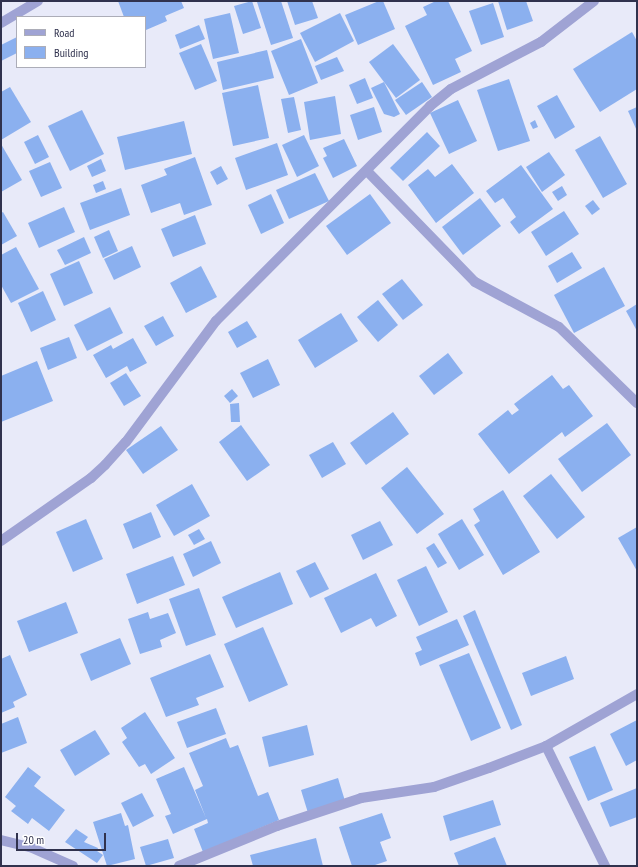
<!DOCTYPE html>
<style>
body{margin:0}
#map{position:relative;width:638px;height:867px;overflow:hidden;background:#e8eaf9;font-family:"PT Sans Narrow",sans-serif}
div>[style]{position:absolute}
.building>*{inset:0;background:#8bb0ef}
.minor>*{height:10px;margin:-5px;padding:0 5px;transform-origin:5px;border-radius:5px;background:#9fa3d4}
span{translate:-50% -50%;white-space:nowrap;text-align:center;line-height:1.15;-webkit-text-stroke:3px #fff;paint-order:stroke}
.frame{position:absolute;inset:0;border:2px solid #30324e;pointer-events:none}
.legend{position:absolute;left:16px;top:16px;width:130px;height:52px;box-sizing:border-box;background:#fff;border:1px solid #acadb8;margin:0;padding:5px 7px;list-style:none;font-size:12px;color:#30324e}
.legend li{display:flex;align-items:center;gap:8px;height:20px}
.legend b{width:20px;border:1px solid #acadb8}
.scale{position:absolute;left:16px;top:833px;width:90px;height:18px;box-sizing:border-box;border:2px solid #30324e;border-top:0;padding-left:5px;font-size:12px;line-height:14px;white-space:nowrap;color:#30324e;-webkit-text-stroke:3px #fff;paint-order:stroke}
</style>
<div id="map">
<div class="building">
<div style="clip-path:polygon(118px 1px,181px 1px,184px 8px,165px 16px,167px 21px,146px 30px,145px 17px,124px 17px)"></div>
<div style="clip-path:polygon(252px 1px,261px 28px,243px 34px,234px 6px)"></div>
<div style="clip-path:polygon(281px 1px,293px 38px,271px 45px,257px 2px)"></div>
<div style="clip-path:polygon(287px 1px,312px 1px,318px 18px,295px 25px)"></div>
<div style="clip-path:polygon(379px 1px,383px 1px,395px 29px,358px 45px,345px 15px)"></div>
<div style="clip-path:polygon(436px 1px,448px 1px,472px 51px,455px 59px,461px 72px,433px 85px,405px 26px,427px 15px,423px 7px)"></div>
<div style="clip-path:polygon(498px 1px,526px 1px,533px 21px,507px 30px)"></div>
<div style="clip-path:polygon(493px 3px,504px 37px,481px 45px,469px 11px)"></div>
<div style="clip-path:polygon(230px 13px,239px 53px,213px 59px,204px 19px)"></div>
<div style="clip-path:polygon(340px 13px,354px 41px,315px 62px,300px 33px)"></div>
<div style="clip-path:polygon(199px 25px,205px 39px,180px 49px,175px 35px)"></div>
<div style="clip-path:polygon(632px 32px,637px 41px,637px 89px,600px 112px,573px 69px)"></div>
<div style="clip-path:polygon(17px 37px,17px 53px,1px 61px,1px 45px)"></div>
<div style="clip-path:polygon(301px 39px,318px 83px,289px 95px,271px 51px)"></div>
<div style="clip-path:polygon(201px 44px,217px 81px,195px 90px,179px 53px)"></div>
<div style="clip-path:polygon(393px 44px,420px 80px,396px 98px,369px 62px)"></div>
<div style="clip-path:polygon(267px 50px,274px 78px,223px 90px,217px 62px)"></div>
<div style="clip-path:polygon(337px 57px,344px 71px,321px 80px,315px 66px)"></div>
<div style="clip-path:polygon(365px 78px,373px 98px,357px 104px,349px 85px)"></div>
<div style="clip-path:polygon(509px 79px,530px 141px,498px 151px,477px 90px)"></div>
<div style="clip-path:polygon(384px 82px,400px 114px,394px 117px,384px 114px,371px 88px)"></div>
<div style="clip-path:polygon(422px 82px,432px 97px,406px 115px,395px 100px)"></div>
<div style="clip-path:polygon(258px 85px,269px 138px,233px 146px,222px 93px)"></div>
<div style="clip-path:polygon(10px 87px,31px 122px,1px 140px,1px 92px)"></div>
<div style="clip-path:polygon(557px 95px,575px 127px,555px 139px,537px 106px)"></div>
<div style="clip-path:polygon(335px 96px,341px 134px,310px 140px,304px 102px)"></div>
<div style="clip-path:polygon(294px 97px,301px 130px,288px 133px,281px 99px)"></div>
<div style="clip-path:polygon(458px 100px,477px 141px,449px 154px,430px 113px)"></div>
<div style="clip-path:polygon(374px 107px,382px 132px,358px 140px,350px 115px)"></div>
<div style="clip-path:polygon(637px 107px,637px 131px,628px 111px)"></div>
<div style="clip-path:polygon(82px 110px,104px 154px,70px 171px,48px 126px)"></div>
<div style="clip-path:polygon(535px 120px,538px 127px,533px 129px,530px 123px)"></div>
<div style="clip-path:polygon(184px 121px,192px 154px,125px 170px,117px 137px)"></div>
<div style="clip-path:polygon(427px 132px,440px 146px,403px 181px,390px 168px)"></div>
<div style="clip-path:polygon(38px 135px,49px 157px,35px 164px,24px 142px)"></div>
<div style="clip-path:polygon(304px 135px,319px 166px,297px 177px,282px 145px)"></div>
<div style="clip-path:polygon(600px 136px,627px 184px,603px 198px,575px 150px)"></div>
<div style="clip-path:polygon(344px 139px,357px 166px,333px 178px,323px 158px,327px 156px,323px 148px)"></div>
<div style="clip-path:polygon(277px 143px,288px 175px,246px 190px,235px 158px)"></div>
<div style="clip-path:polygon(1px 144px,22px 180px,1px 192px)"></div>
<div style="clip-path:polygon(549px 152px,565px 175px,542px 192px,526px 167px)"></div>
<div style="clip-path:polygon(195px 157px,212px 205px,184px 215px,180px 203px,151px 213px,141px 185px,167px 175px,164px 169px)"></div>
<div style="clip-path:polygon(101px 159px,106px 171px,92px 177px,87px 166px)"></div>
<div style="clip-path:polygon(50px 162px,62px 188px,41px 197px,29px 171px)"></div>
<div style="clip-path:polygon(452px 164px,474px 193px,436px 223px,408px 185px,428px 169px,435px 177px)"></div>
<div style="clip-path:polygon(521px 165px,553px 209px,519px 234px,510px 222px,516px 217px,503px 198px,495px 203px,486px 191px)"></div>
<div style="clip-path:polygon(221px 166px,228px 179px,217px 185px,210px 172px)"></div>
<div style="clip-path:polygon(315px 173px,329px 201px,289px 219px,276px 190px)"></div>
<div style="clip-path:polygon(103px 181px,106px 189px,96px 193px,93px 185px)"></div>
<div style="clip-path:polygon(562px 186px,567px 195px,558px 201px,552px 192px)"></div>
<div style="clip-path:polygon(121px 188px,130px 215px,90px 230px,80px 203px)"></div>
<div style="clip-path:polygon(271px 194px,284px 223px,261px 234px,248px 205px)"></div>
<div style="clip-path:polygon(370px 194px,391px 223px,347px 255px,326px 226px)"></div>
<div style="clip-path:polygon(480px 198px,501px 226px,463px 255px,442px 227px)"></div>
<div style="clip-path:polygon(593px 200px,600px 209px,592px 215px,585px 206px)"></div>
<div style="clip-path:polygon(64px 207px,75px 232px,39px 248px,28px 223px)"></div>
<div style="clip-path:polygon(564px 211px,579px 234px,546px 256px,531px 232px)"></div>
<div style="clip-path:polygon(3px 212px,17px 236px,1px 245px,1px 213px)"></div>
<div style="clip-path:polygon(195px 215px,206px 244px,173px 257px,161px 229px)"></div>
<div style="clip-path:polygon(109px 230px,118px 251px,103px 258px,94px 237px)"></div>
<div style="clip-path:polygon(84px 237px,91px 253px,65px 265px,57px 250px)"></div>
<div style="clip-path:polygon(132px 246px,141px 267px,114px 280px,104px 259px)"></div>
<div style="clip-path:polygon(16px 247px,39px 289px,11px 303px,1px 285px,1px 255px)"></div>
<div style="clip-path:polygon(572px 252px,582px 268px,557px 283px,548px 266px)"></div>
<div style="clip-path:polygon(79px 261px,93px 293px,64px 306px,50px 274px)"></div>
<div style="clip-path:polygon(201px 266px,217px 297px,186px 313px,170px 283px)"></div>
<div style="clip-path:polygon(604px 267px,625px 306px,574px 333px,554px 295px)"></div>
<div style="clip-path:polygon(402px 279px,423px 305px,403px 320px,382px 294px)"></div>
<div style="clip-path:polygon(43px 291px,56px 320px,31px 332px,18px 303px)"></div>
<div style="clip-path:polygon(378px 300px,398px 325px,378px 342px,357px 317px)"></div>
<div style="clip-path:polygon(637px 304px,637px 331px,626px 311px)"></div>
<div style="clip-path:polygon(110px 307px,123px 333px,87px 351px,74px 325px)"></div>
<div style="clip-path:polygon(341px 313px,358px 341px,315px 368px,298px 340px)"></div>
<div style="clip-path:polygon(163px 316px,174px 336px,156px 346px,144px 326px)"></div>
<div style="clip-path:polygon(247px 321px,257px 337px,237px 348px,228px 332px)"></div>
<div style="clip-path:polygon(69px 337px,77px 358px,48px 370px,40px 348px)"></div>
<div style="clip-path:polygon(133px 338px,147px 363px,130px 372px,127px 366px,106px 378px,93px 355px,111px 345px,113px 349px)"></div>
<div style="clip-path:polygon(448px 353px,463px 373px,434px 395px,419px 376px)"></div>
<div style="clip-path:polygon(268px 359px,280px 385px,253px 398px,240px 373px)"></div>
<div style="clip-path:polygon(37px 361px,53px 401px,1px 422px,1px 376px)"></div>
<div style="clip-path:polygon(126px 373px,141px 396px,124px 406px,110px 383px)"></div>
<div style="clip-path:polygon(552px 375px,563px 389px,569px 385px,593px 416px,565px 437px,562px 432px,509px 474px,478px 434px,508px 410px,512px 415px,519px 410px,514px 404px)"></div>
<div style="clip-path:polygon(232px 389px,238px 396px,230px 403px,224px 396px)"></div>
<div style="clip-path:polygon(239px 403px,240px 422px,231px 422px,230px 404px)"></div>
<div style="clip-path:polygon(393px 412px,409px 434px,366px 465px,350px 443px)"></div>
<div style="clip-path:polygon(607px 423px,631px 455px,582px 492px,558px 459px)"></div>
<div style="clip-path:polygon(241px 425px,270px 465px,247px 481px,219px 442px)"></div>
<div style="clip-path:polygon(161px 426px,178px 450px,143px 474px,126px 450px)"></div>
<div style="clip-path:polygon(333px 442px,346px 464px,322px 478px,309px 455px)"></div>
<div style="clip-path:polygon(407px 467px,444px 514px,417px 534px,381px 488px)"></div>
<div style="clip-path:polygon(551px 474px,585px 517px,557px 539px,523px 496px)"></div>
<div style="clip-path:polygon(192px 484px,210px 516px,174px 536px,156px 505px)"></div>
<div style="clip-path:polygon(503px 490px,540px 552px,503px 575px,474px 525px,480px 521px,473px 509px)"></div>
<div style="clip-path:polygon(151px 512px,161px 537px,133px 549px,123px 524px)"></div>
<div style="clip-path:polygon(86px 519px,103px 559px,73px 572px,56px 532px)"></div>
<div style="clip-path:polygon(462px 519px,484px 555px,459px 570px,438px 534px)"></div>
<div style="clip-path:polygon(380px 521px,393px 545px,363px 560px,351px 535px)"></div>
<div style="clip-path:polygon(637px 527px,637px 571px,618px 538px)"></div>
<div style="clip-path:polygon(199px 529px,205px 539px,194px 545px,188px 535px)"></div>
<div style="clip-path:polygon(211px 541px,221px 563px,193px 577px,183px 554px)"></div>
<div style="clip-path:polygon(434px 543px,447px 563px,438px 568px,426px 548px)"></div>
<div style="clip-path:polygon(173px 556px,185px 585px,137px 604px,126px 574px)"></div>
<div style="clip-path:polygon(315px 562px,329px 589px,310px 598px,296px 571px)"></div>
<div style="clip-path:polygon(426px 566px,448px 612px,419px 626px,397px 580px)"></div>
<div style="clip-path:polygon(280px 572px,293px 604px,236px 628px,222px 597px)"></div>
<div style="clip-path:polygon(376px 573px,397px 616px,376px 627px,371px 618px,341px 633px,324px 598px)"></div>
<div style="clip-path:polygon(199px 588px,216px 635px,186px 646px,169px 599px)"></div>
<div style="clip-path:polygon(66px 602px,78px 633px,29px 652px,17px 621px)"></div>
<div style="clip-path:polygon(475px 610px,522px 725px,511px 730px,463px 616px)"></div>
<div style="clip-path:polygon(148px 612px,150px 619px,168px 613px,176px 633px,160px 640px,162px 647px,140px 654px,128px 619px)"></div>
<div style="clip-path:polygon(457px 619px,469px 645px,420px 666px,415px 653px,422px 650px,416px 637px)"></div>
<div style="clip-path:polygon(263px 627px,288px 685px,249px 702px,224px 644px)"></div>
<div style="clip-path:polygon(120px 638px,131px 664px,91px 681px,80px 654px)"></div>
<div style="clip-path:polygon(469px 653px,501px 728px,471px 741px,439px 665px)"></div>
<div style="clip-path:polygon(210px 654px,224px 687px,196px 698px,199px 705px,166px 717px,150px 678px)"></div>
<div style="clip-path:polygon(10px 655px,27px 695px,13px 702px,15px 707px,1px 713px,1px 659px)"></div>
<div style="clip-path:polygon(566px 656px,574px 679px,531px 696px,522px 673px)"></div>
<div style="clip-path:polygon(216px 708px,226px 734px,187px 748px,177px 722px)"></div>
<div style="clip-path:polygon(145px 712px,175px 758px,151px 774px,145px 764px,139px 767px,122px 742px,127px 738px,121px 728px)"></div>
<div style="clip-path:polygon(18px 717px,27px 743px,1px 753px,1px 724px)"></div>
<div style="clip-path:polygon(637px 720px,637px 760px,626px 766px,610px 734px)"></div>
<div style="clip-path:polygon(307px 725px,314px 755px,269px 767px,262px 737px)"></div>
<div style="clip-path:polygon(95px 730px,110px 754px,75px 776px,60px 750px)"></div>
<div style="clip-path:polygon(226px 738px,230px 748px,238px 745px,258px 796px,268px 792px,279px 820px,203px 852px,194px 829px,208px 823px,207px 819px,173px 834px,165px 816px,171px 814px,156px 779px,184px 767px,206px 818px,195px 790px,203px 786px,189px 753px)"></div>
<div style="clip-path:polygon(595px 746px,613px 790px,588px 801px,569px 757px)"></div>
<div style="clip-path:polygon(28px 767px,41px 777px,34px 786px,65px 810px,49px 831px,32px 818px,28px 824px,11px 811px,16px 806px,5px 797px)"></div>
<div style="clip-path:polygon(338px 778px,345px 801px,308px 813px,301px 790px)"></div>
<div style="clip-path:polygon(637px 788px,637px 817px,610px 827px,600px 803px)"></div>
<div style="clip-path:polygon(142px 793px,154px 816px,133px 827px,121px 803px)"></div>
<div style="clip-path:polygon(493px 800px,501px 825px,450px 841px,443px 816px)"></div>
<div style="clip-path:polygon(121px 813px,125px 826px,128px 825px,135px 859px,107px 866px,93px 822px)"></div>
<div style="clip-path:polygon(382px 813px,391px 838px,380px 842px,387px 861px,372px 866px,352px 866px,339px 827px)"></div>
<div style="clip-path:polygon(76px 829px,88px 837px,84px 842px,98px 848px,97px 851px,103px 855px,97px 863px,65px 842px)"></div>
<div style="clip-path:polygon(495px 837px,507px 866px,459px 866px,454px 853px)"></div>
<div style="clip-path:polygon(316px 838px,323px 866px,253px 866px,250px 855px)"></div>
<div style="clip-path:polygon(168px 839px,174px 858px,146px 866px,140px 847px)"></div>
</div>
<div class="minor">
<div style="left:1px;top:23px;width:43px;rotate:-30.7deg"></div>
<div style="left:367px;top:171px;width:155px;rotate:45.8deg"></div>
<div style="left:475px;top:282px;width:95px;rotate:28.2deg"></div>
<div style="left:559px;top:327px;width:109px;rotate:44.3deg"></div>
<div style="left:1px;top:541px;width:110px;rotate:-35deg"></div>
<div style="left:91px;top:478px;width:19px;rotate:-43deg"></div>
<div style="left:105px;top:465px;width:31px;rotate:-48deg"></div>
<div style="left:126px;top:442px;width:151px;rotate:-53.4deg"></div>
<div style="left:216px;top:321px;width:303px;rotate:-45.1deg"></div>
<div style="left:430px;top:106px;width:27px;rotate:-39deg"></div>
<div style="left:451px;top:89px;width:102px;rotate:-27.6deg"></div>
<div style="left:541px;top:42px;width:67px;rotate:-37.7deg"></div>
<div style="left:546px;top:746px;width:134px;rotate:63.8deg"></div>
<div style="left:1px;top:840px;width:30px;rotate:14deg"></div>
<div style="left:30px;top:847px;width:47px;rotate:23.8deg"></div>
<div style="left:179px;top:866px;width:106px;rotate:-22.2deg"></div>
<div style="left:277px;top:826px;width:89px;rotate:-18.4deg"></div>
<div style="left:361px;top:798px;width:74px;rotate:-8.6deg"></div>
<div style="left:434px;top:787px;width:58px;rotate:-19.1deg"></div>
<div style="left:489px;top:768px;width:61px;rotate:-21.1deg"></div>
<div style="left:546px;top:746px;width:105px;rotate:-29.7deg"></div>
</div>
<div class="frame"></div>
<ul class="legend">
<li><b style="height:5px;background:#9fa3d4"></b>Road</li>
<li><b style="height:11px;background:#8bb0ef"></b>Building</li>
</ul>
<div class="scale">20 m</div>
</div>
